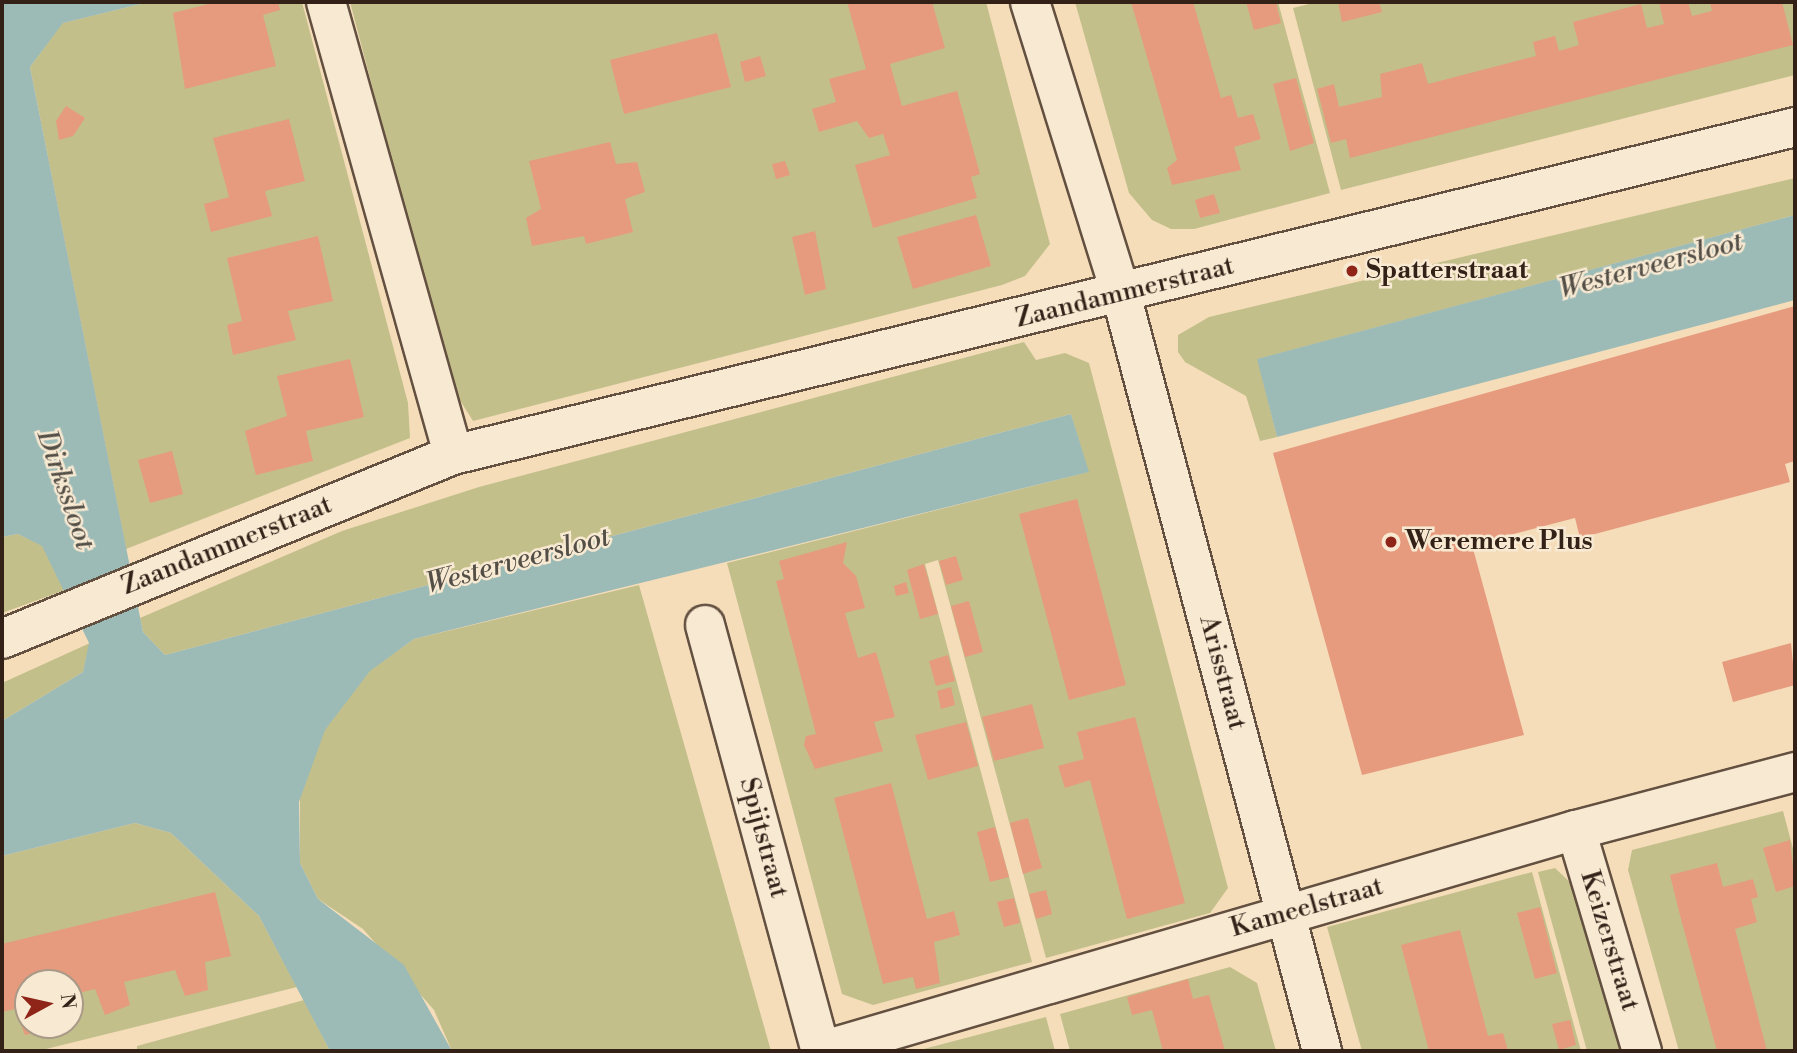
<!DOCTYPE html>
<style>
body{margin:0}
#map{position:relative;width:1797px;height:1053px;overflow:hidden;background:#f5ddba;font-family:"Libre Bodoni",serif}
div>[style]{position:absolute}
.green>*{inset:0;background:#c3bf8b}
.water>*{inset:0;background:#9dbbb6}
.building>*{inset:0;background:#e69b7e}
.roads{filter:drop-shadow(2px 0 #645040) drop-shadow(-2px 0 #645040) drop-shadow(0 2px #645040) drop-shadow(0 -2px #645040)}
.minor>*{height:38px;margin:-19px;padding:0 19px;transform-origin:19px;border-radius:19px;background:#f8e9d2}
.dots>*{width:19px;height:19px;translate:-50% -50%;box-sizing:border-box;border:4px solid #f8e9d2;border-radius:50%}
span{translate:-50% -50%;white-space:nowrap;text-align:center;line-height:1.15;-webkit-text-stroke:5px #f8e9d2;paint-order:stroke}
.poi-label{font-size:26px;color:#332118;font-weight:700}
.left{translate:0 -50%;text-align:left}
.street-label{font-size:26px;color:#332118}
.water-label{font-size:28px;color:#534f47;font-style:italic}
.frame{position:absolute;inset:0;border:4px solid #332118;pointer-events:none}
.north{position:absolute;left:14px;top:969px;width:70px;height:70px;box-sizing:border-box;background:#f8e9d2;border:2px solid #a99988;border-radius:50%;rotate:82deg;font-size:19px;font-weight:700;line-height:28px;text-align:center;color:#332118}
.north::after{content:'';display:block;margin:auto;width:24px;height:32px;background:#8f2418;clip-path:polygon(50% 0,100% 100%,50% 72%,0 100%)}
</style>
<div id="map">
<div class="green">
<div style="clip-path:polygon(149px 2px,302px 2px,408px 403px,410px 438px,126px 549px,30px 67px,62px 23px)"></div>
<div style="clip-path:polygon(350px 2px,986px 2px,1050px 244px,1025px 276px,1002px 285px,473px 421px,451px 386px)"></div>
<div style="clip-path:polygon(1075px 2px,1278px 2px,1330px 193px,1194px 229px,1171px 229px,1152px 220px,1129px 193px)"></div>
<div style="clip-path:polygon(1317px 2px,1795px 2px,1795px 75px,1341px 190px,1293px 8px)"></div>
<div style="clip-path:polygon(1795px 178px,1795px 215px,1258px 359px,1277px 437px,1260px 441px,1246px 396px,1185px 362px,1178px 352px,1178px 335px,1209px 317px)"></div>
<div style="clip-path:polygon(1024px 342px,1036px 360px,1065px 353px,1089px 363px,1228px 888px,1210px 913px,1046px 958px,938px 560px,925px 564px,1032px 962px,873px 1005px,842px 994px,727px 563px,1088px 472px,1071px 414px,165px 655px,143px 632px,140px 618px,342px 531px,479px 487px)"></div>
<div style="clip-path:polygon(18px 534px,42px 545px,68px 589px,2px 613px,2px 537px)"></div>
<div style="clip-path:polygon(639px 585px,771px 1051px,452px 1051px,434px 1010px,363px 929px,318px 899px,300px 863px,300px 776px,359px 665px,383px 661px,414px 639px)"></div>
<div style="clip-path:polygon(90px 643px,83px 672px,2px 721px,2px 683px)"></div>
<div style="clip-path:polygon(1783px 811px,1795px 856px,1795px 1051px,1679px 1051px,1628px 870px,1632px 850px)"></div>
<div style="clip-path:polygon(evenodd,135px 823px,171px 833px,259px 916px,297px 987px,38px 1051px,2px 1051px,2px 856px,135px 823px,28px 983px,70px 983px,70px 1025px,28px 1025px,28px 983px)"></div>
<div style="clip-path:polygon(1555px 868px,1574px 886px,1620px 1051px,1587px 1051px,1538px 872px)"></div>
<div style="clip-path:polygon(1532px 872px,1581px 1051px,1362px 1051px,1327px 927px)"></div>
<div style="clip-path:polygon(1230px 967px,1257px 983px,1276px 1051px,1070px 1051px,1060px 1014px)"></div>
<div style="clip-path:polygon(304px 1000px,330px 1051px,137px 1051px,137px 1046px)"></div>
<div style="clip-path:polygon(1046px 1017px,1055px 1051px,916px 1051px)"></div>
</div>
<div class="water">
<div style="clip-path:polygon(2px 2px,149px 2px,63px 23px,30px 67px,143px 632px,165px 655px,1071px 414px,1089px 472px,414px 639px,370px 671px,325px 730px,299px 802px,300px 863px,318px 899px,404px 965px,452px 1051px,330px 1051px,259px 916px,171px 833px,135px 823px,2px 856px,2px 721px,83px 672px,89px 643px,42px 546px,18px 534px,2px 537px)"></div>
<div style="clip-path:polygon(1795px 215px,1795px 300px,1277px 437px,1257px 359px)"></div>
</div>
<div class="building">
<div style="clip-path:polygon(216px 2px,278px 2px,280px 10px,263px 15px,276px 66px,185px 89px,173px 13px)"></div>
<div style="clip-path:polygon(847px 2px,932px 2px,945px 48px,890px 64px,902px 106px,957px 91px,980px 174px,971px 177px,977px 198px,873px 228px,855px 165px,890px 155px,883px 134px,869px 138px,857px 121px,819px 132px,812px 109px,836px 102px,829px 79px,866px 69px)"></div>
<div style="clip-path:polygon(1131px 2px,1193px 2px,1221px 98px,1231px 95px,1238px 118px,1253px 114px,1261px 139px,1234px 147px,1241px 170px,1172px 185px,1167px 168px,1177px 160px)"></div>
<div style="clip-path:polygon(1246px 2px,1276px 2px,1281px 23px,1254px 30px)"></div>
<div style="clip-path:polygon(1338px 2px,1379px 2px,1382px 12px,1342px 22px)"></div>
<div style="clip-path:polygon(1659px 2px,1688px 2px,1692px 16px,1712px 11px,1710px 2px,1782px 2px,1793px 45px,1350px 158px,1346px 139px,1331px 143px,1317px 89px,1334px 84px,1339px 107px,1382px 97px,1380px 74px,1422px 63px,1428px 84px,1536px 56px,1533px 42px,1555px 36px,1559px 51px,1579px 45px,1573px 22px,1641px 4px,1647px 28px,1664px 24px)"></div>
<div style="clip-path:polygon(717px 33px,731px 87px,624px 114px,610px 60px)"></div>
<div style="clip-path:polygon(760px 56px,766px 76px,745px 82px,740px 62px)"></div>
<div style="clip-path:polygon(1296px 78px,1314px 143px,1290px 151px,1273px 84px)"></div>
<div style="clip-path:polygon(66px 106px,85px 118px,73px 136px,59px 140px,56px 121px)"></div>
<div style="clip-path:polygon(289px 119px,305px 181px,265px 191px,272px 216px,211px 232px,204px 204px,229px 197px,213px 138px)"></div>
<div style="clip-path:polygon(610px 142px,616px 164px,637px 162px,645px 192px,625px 199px,633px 232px,586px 244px,584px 236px,532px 246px,526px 218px,541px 209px,529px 161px)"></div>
<div style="clip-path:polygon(785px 161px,790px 175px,776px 179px,772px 164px)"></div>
<div style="clip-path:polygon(1214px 194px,1220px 213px,1200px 218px,1195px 200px)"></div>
<div style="clip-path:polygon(976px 215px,991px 266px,913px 289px,897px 237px)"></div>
<div style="clip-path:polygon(815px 231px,826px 289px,805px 295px,792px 237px)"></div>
<div style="clip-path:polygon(318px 236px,333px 301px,288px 311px,296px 340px,233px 355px,227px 325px,242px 321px,227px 258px)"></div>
<div style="clip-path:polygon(1795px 306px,1795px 461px,1785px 464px,1790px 482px,1580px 538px,1575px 518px,1472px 545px,1524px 735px,1362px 775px,1273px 453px)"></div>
<div style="clip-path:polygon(350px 359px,364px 417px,306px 431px,313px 461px,256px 475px,245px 431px,287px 416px,277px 376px)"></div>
<div style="clip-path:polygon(172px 451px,183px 494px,150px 503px,138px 460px)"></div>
<div style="clip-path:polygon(1077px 499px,1126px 685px,1069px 700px,1019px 514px)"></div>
<div style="clip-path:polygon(847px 542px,843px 563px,856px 576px,865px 608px,845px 613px,858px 658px,876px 652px,895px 717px,874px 722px,883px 751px,815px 769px,804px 745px,806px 736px,816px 734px,776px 581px,784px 579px,779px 561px)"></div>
<div style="clip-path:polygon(956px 556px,963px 580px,946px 585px,939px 561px)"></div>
<div style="clip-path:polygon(924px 564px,938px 614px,920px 619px,907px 570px)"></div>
<div style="clip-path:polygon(906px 582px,909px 593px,896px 596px,894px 586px)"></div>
<div style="clip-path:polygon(969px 601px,983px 652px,965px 657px,951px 606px)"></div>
<div style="clip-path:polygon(1791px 643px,1795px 685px,1733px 702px,1722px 662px)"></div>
<div style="clip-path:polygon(948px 655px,955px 681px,936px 686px,929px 661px)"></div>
<div style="clip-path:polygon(951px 687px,955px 705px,941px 709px,937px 691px)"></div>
<div style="clip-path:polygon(1032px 704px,1044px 748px,994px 761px,982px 717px)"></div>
<div style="clip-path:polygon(1135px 717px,1185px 903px,1127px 919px,1090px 780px,1065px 788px,1058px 766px,1084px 759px,1077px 732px)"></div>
<div style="clip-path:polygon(966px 722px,978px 766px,928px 780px,915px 735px)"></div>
<div style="clip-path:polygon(891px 783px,927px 919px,954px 911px,960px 935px,934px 942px,940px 983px,916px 989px,913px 977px,883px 984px,834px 798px)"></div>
<div style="clip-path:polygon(1028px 818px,1042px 868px,1023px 874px,1010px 823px)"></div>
<div style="clip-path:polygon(995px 827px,1009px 877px,990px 882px,977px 832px)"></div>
<div style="clip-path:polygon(1790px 840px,1795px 886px,1776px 892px,1763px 848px)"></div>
<div style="clip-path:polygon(1717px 863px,1723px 887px,1753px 879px,1758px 897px,1751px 899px,1757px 922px,1735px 929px,1767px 1051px,1717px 1051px,1681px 919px,1670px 875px)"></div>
<div style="clip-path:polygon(1046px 890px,1052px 914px,1036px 919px,1029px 894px)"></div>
<div style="clip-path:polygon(215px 892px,231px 956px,205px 962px,208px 990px,185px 996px,175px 970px,124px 982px,130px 1005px,105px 1015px,95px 989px,70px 995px,70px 983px,28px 983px,28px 1025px,48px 1029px,25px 1035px,15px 1009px,2px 1012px,2px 944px)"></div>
<div style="clip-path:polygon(1014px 898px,1020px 923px,1004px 927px,997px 902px)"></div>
<div style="clip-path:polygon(1540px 907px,1557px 973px,1535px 979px,1517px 913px)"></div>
<div style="clip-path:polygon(1460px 930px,1488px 1036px,1503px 1033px,1508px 1051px,1429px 1051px,1401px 945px)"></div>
<div style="clip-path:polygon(1188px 979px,1193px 999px,1209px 995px,1225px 1051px,1163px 1051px,1152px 1010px,1132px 1015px,1127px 997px)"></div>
<div style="clip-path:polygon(1570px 1020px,1576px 1045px,1559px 1050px,1552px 1024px)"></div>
</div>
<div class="roads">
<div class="minor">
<div style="left:326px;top:2px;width:470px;rotate:74.3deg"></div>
<div style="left:1030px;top:2px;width:306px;rotate:72.7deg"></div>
<div style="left:1121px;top:294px;width:783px;rotate:75.13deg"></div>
<div style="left:705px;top:625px;width:442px;rotate:74.8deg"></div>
<div style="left:2px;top:639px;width:487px;rotate:-22.2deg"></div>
<div style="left:453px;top:455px;width:1382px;rotate:-13.73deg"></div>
<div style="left:1576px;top:830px;width:231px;rotate:73.4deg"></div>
<div style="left:821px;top:1051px;width:787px;rotate:-16.32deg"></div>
<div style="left:1576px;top:830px;width:227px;rotate:-14.8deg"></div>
</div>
</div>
<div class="dots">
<div style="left:1352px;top:271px;background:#8f2418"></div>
<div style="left:1391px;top:542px;background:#8f2418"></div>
</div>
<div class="poi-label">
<span class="left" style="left:1366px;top:271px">Spatterstraat</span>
<span class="left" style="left:1405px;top:542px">Weremere Plus</span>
</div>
<div class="street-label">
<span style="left:1125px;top:293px;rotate:-14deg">Zaandammerstraat</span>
<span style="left:227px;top:546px;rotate:-22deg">Zaandammerstraat</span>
<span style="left:1222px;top:673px;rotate:75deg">Arisstraat</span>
<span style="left:763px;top:838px;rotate:75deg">Spijtstraat</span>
<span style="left:1307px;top:908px;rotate:-16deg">Kameelstraat</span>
<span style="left:1609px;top:941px;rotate:73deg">Keizerstraat</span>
</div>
<div class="water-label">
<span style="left:1651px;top:266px;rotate:-15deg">Westerveersloot</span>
<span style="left:65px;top:490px;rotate:71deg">Dirkssloot</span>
<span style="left:518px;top:561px;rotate:-15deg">Westerveersloot</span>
</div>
<div class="frame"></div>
<div class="north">N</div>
</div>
